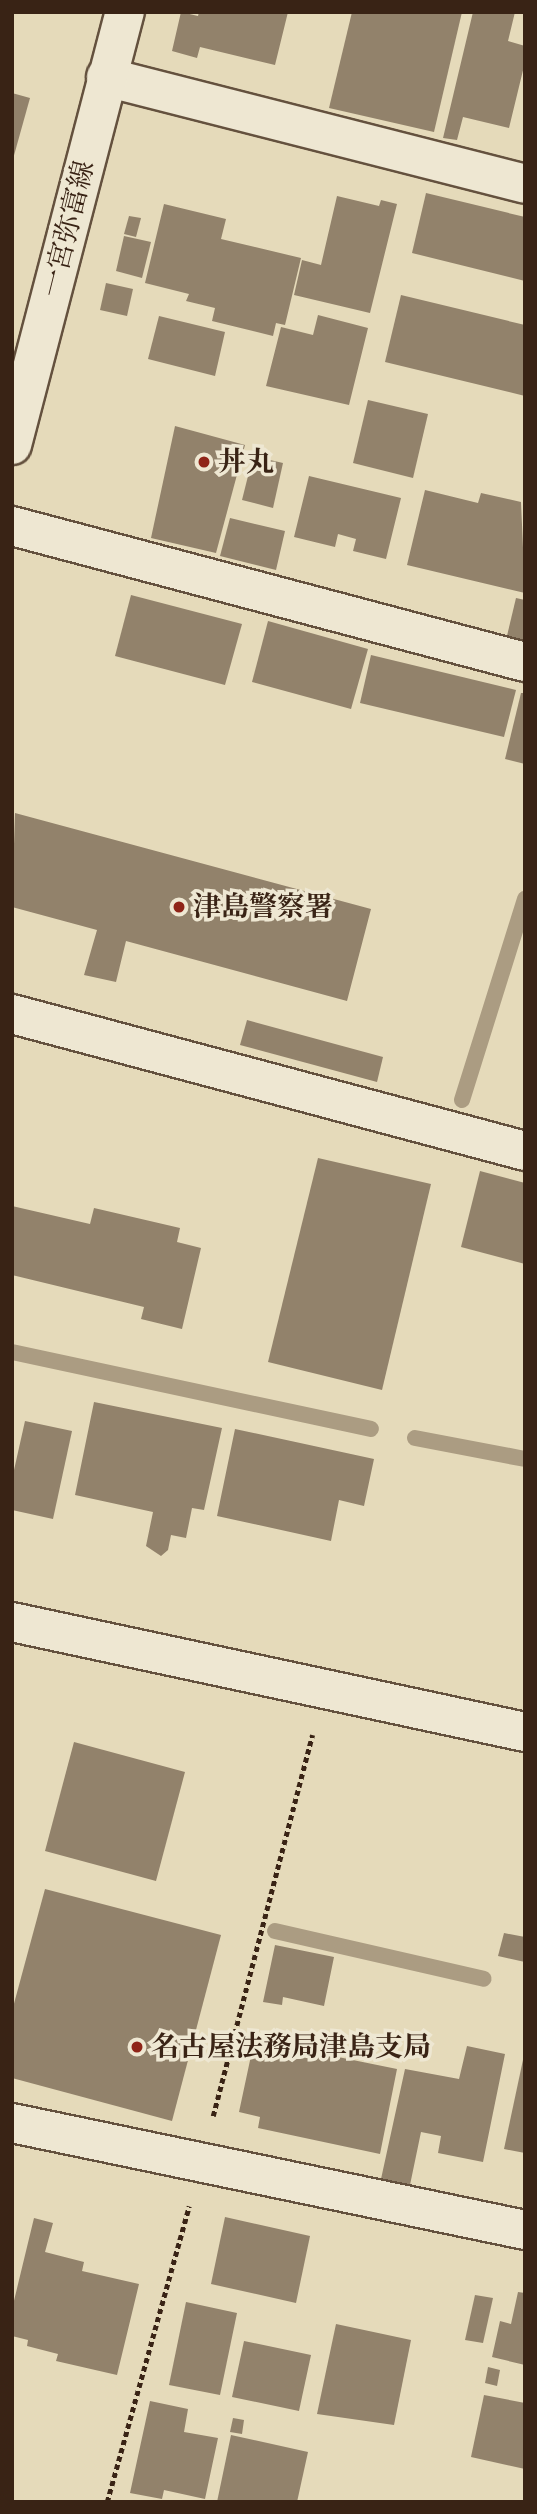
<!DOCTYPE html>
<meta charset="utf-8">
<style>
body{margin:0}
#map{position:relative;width:537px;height:2514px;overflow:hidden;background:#e5daba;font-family:Alegreya,"Noto Serif JP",serif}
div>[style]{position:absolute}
.stream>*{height:16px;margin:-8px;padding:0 8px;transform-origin:8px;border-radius:8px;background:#ab9c82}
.building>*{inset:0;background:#92826b}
.path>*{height:4.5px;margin-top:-2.25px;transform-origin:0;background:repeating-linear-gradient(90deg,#392315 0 5px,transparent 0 8.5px)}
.roads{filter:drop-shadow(2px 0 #64513e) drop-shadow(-2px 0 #64513e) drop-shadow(0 2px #64513e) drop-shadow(0 -2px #64513e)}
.street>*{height:38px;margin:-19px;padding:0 19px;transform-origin:19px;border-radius:19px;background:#eee7d2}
.secondary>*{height:38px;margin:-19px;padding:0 19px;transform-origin:19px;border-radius:19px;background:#eee7d2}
.dots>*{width:19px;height:19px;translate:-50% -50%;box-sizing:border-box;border:4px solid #eee7d2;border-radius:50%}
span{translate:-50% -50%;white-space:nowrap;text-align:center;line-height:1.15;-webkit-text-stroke:7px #eee7d2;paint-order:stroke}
.street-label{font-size:28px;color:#392315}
.poi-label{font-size:28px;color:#392315;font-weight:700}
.left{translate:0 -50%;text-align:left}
.frame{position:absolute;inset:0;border:14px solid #392315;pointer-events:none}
</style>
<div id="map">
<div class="stream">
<div style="left:462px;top:1100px;width:211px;rotate:-72.6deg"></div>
<div style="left:12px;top:1352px;width:367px;rotate:12.1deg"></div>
<div style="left:415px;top:1438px;width:112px;rotate:10.8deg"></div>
<div style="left:275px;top:1931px;width:214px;rotate:12.9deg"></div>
</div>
<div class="building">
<div style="clip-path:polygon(181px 12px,198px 16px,199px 12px,288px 12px,275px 65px,200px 47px,197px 58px,172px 51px)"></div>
<div style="clip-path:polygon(352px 12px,462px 12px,434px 132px,329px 108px)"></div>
<div style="clip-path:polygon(473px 12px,515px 12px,508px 41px,525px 46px,525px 62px,509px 128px,463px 117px,457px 140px,443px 138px)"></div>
<div style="clip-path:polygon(12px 93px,30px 98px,13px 159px,12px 159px)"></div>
<div style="clip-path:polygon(426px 193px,525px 217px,525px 281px,412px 253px)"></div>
<div style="clip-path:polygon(337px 196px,379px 206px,381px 200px,397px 204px,370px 313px,294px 295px,302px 260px,321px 265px)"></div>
<div style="clip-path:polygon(164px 204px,226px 219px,221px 239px,301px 258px,285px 325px,276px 323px,273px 336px,212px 321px,215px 308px,186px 301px,189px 294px,145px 283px)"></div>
<div style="clip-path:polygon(129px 216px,141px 218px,136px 237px,124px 234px)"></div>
<div style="clip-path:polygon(124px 236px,151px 242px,142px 278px,116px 271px)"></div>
<div style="clip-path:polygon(106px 283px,133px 289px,127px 316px,100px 310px)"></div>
<div style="clip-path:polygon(401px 295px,525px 325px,525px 396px,385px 362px)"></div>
<div style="clip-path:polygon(318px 315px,368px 328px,349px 405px,266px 386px,281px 327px,313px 335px)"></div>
<div style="clip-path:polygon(159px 316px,225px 332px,215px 376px,148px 359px)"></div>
<div style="clip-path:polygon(368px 400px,428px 414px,413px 478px,353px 463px)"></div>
<div style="clip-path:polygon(175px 426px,245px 445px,216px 553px,151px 538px)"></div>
<div style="clip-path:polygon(253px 456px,283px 463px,273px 508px,242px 500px)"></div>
<div style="clip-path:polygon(309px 476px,401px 498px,386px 559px,353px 551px,356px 539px,338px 534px,335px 547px,294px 537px)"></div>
<div style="clip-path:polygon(425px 490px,478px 503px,481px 493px,521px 502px,525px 593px,407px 565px)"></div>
<div style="clip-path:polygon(230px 518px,285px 531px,276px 570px,220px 556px)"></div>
<div style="clip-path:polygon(131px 595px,242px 624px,225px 685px,115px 656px)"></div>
<div style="clip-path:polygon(516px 598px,525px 600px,525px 645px,506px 640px)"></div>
<div style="clip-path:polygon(268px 621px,368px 649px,351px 709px,252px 682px)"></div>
<div style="clip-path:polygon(371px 655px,516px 690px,504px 737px,360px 703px)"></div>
<div style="clip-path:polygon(521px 693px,525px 693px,525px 764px,505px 759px)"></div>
<div style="clip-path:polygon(15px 813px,371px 909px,347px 1001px,126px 941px,116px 982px,84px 975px,97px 930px,12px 907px)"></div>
<div style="clip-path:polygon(247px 1020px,383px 1057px,377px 1082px,240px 1045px)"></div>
<div style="clip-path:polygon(318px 1158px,431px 1184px,382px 1390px,268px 1362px)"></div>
<div style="clip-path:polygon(480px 1171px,525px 1183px,525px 1264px,461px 1247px)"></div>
<div style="clip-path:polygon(12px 1206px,90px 1224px,94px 1208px,180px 1228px,177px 1242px,201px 1248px,182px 1329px,141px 1319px,144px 1307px,12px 1275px)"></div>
<div style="clip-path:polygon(94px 1402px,222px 1428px,204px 1510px,192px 1508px,186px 1538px,171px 1535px,168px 1550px,161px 1556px,146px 1546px,153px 1512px,75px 1495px)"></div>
<div style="clip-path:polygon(25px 1421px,72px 1431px,53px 1519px,12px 1510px,12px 1479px)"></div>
<div style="clip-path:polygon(235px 1429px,374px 1459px,364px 1506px,339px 1500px,331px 1541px,217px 1516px)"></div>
<div style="clip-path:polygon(74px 1742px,185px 1772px,156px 1881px,45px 1851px)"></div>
<div style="clip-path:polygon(45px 1889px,221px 1935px,172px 2121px,12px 2078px,12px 2011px)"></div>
<div style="clip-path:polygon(504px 1933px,525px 1937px,525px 1962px,498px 1956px)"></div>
<div style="clip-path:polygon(275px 1945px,334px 1957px,324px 2006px,283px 1997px,282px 2005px,263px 2002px)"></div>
<div style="clip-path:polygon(307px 2033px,341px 2040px,338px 2057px,397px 2069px,380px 2154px,258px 2128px,260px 2117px,239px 2112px,252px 2051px,273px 2056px,276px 2044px,303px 2050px)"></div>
<div style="clip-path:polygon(467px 2046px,505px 2054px,483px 2162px,438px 2153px,441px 2136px,421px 2132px,410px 2185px,381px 2179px,405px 2069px,459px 2079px)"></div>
<div style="clip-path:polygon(524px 2055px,525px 2055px,525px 2153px,504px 2149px)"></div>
<div style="clip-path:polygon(225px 2217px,310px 2236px,296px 2303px,211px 2284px)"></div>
<div style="clip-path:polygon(34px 2218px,53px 2223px,45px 2252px,84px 2262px,82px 2271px,139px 2284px,117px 2375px,56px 2361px,58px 2354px,27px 2346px,28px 2340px,12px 2336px,12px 2309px)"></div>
<div style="clip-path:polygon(518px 2292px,525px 2293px,525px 2365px,492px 2357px,500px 2321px,511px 2324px)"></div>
<div style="clip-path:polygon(475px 2295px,493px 2298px,483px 2343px,465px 2340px)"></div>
<div style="clip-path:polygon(186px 2302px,237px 2313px,220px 2395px,169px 2385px)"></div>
<div style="clip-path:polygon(336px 2324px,411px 2340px,394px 2425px,317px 2414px)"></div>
<div style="clip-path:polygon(244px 2341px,311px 2355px,299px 2411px,232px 2397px)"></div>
<div style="clip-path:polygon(488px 2367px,500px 2370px,497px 2386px,485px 2383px)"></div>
<div style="clip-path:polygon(484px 2395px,525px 2403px,525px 2469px,471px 2457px)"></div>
<div style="clip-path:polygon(150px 2401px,188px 2409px,184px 2432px,218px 2438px,205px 2499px,164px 2490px,162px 2499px,130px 2493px)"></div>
<div style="clip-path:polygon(233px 2418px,244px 2420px,242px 2434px,230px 2432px)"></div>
<div style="clip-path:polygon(231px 2435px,308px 2452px,297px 2502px,217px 2502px)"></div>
</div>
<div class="path">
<div style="left:213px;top:2116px;width:394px;rotate:-75.4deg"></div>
<div style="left:107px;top:2502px;width:307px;rotate:-74.5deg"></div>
</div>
<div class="roads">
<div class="street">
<div style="left:106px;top:77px;width:432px;rotate:14.3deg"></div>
<div style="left:12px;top:526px;width:531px;rotate:14.85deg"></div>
<div style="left:12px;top:1014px;width:531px;rotate:14.95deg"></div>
<div style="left:12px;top:2123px;width:524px;rotate:11.78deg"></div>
</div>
<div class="secondary">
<div style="left:12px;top:445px;width:448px;rotate:-75.4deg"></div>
<div style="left:12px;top:1622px;width:525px;rotate:12.1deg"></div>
</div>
</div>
<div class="dots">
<div style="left:204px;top:462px;background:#8f2418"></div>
<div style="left:179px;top:907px;background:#8f2418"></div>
<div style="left:137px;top:2047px;background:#8f2418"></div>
</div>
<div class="street-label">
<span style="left:68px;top:229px;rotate:-76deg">一宮弥富線</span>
</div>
<div class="poi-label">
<span class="left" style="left:218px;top:462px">丼丸</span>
<span class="left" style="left:193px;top:907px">津島警察署</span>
<span class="left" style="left:151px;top:2047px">名古屋法務局津島支局</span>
</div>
<div class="frame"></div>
</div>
